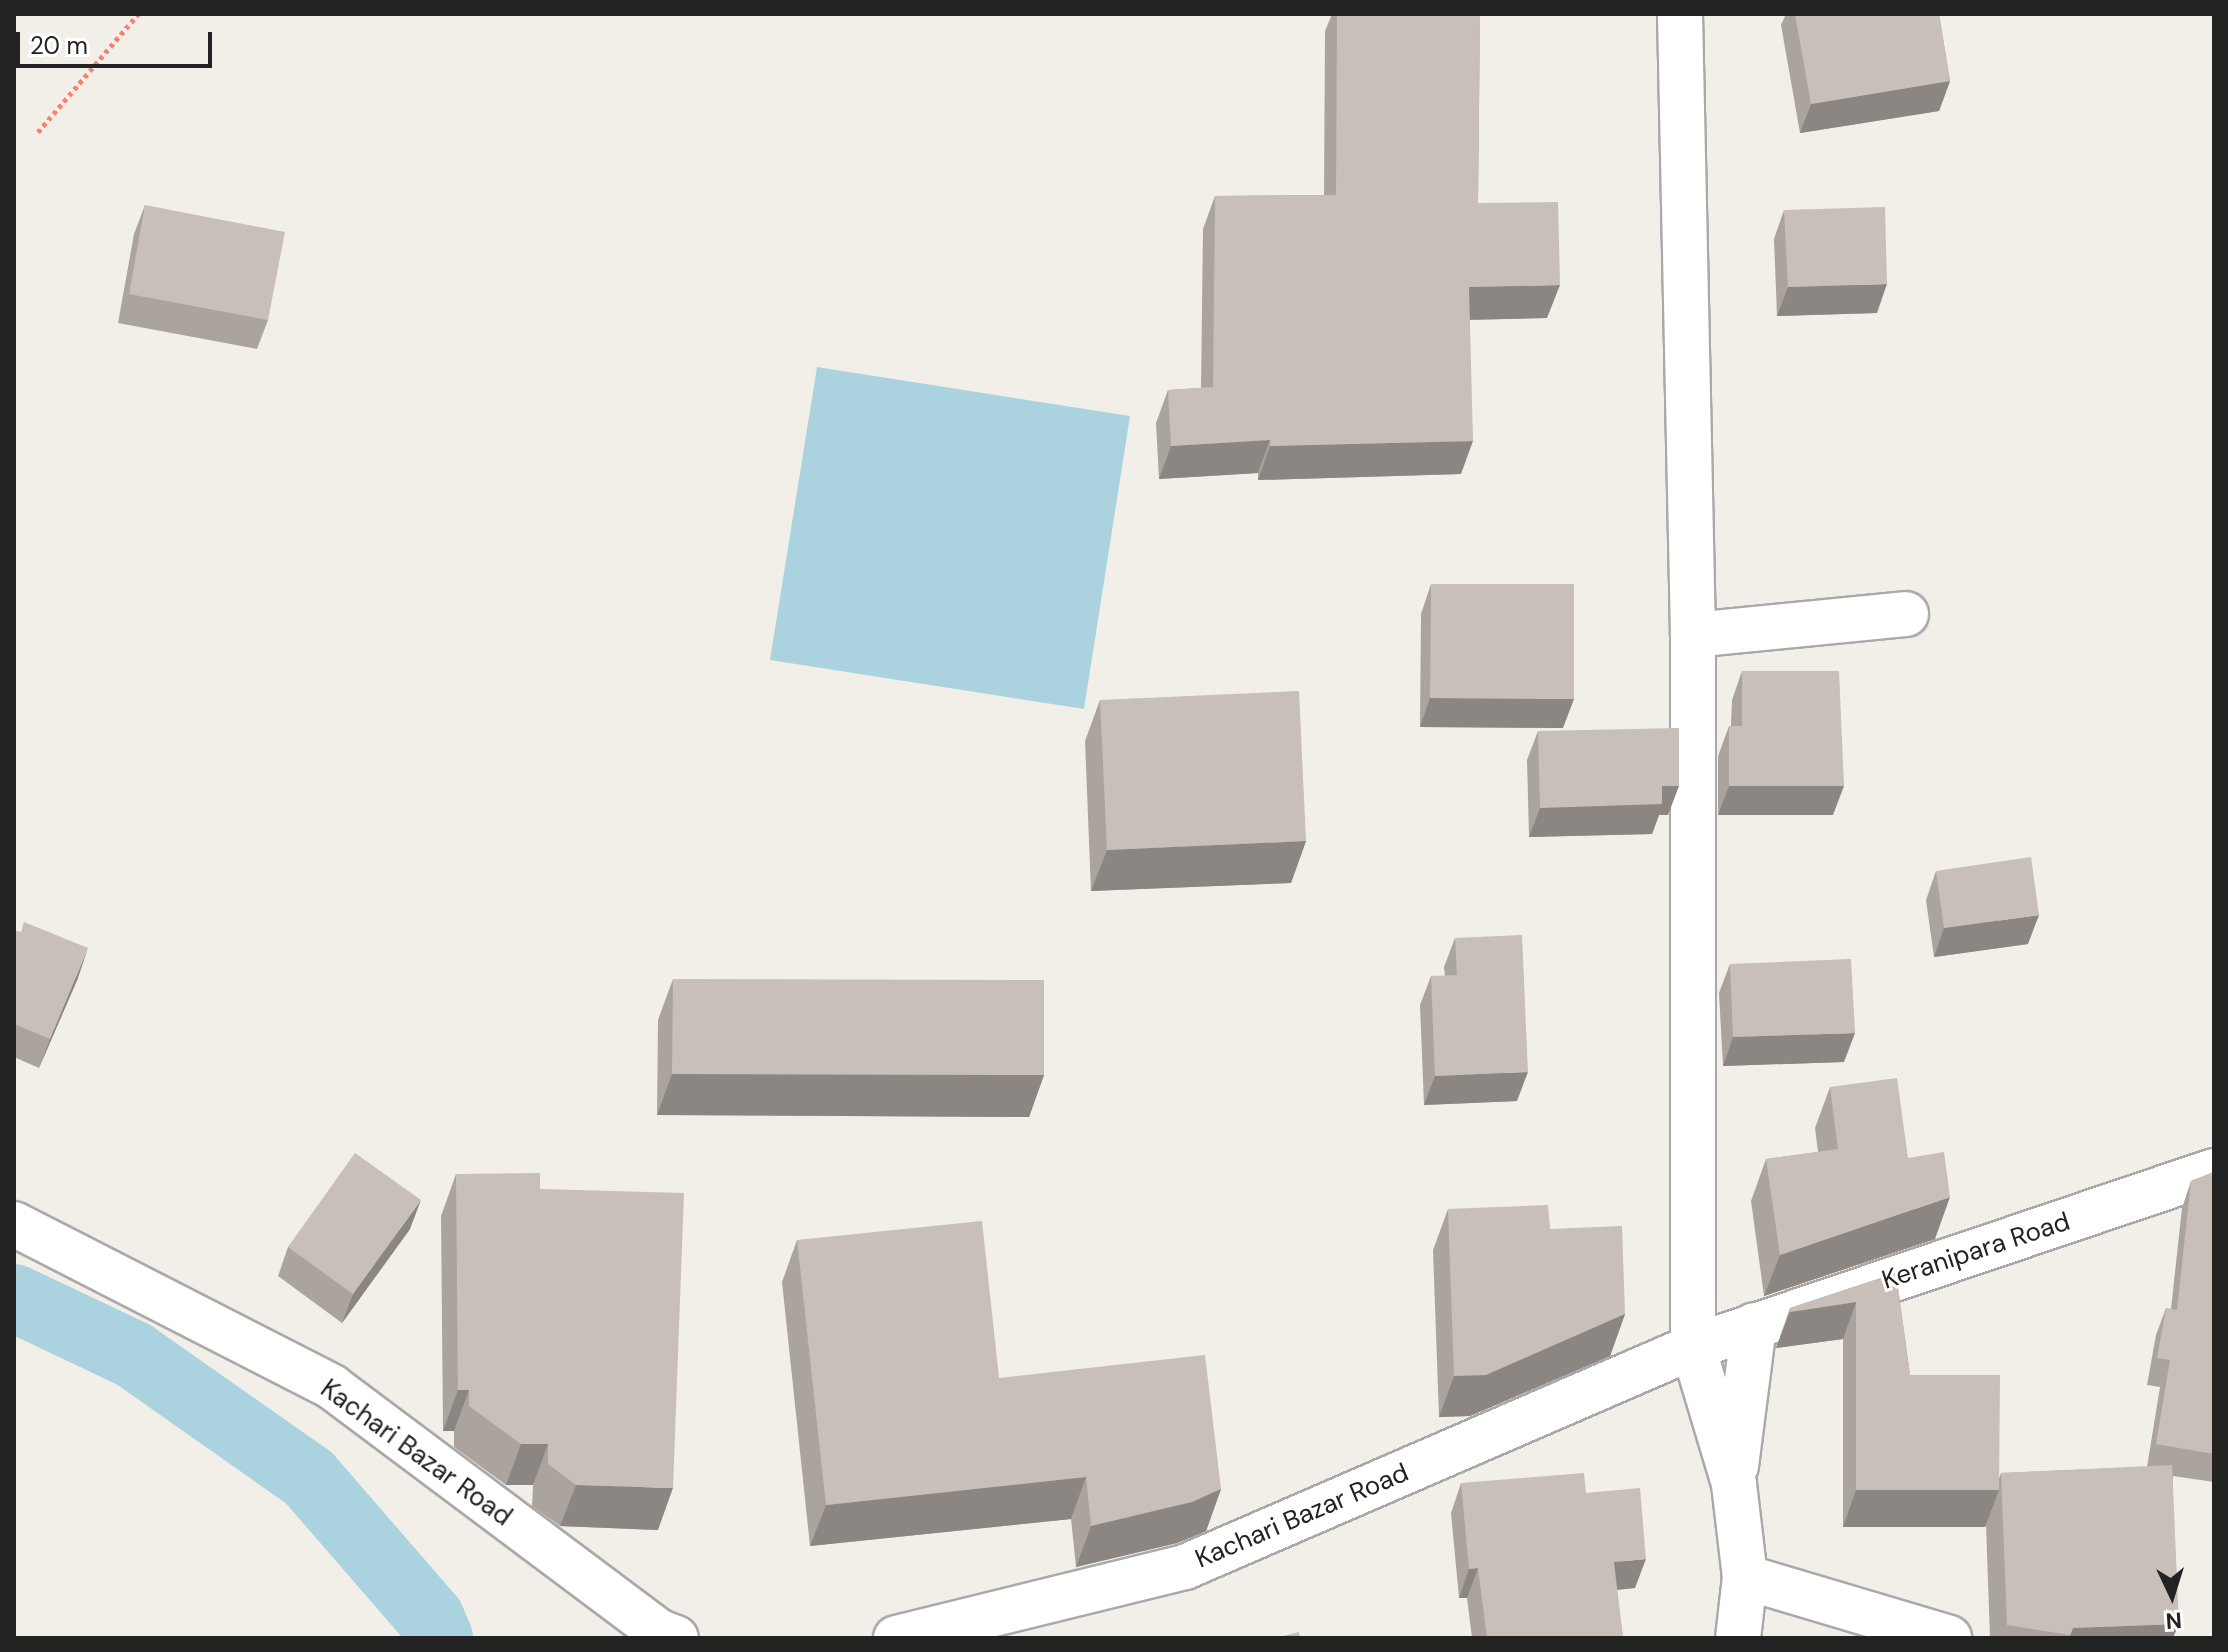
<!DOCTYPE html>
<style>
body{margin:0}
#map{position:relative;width:2228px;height:1652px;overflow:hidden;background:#f2efe9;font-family:"DM Sans",sans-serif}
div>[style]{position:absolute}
.water>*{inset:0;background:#aad3df}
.canal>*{height:68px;margin:-34px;padding:0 34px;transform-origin:34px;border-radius:34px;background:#aad3df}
.path>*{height:5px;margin-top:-2.5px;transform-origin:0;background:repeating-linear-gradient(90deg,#fa8072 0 4px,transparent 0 8px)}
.roads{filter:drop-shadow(2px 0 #a9a9a9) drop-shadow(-2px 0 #a9a9a9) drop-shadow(0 2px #a9a9a9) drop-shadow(0 -2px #a9a9a9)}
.minor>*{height:44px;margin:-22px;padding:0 22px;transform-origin:22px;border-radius:22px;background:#fff}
.wall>*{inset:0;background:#aba49e}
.shaded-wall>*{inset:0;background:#8b8681}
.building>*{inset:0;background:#c7bfb8}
span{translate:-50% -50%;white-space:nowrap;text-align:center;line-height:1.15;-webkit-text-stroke:6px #fff;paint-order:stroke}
.street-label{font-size:26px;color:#222}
.frame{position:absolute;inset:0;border:16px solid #222;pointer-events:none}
.north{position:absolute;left:2132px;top:1556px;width:80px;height:80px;-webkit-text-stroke:6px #fff;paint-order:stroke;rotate:176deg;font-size:22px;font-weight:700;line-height:32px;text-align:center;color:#222}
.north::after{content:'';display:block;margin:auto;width:28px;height:36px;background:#222;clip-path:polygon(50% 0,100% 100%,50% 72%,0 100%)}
.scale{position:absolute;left:16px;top:32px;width:196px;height:36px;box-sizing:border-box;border:4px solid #222;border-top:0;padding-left:10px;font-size:24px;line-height:28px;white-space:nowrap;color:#222;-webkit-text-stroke:6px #fff;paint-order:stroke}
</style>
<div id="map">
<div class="water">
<div style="clip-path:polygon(817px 367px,1130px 416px,1084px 709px,770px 660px)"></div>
</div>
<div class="canal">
<div style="left:14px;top:1298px;width:133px;rotate:25.4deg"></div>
<div style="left:134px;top:1355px;width:214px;rotate:35.1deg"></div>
<div style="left:309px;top:1478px;width:186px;rotate:49.1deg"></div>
<div style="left:431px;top:1619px;width:21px;rotate:67deg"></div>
</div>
<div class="path">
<div style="left:38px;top:132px;width:155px;rotate:-49.7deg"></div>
</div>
<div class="roads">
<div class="minor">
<div style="left:1680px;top:14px;width:621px;rotate:88.8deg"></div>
<div style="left:1693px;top:635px;width:712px;rotate:90deg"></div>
<div style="left:1693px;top:1347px;width:143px;rotate:73.3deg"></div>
<div style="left:1734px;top:1484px;width:94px;rotate:83.3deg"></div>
<div style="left:1745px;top:1577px;width:61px;rotate:96.5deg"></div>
<div style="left:1693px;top:635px;width:214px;rotate:-5.6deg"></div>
<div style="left:14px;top:1224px;width:357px;rotate:27.1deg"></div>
<div style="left:332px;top:1387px;width:409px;rotate:36.8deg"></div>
<div style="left:660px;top:1632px;width:17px;rotate:21deg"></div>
<div style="left:1736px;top:1466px;width:142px;rotate:-82.7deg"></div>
<div style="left:1745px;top:1577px;width:213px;rotate:16.6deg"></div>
<div style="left:896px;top:1638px;width:298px;rotate:-13.8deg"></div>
<div style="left:1185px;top:1567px;width:554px;rotate:-23.42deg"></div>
<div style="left:1693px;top:1347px;width:550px;rotate:-18.67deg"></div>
</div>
</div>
<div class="wall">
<div style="clip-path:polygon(1332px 14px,1480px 14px,1478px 203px,1547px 318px,1470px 320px,1461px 474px,1258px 480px,1258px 473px,1159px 479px,1156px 423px,1168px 390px,1201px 388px,1203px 229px,1215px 196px,1324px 195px,1325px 31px)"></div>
<div style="clip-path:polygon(1786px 14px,1939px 14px,1950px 81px,1939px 111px,1800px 133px,1781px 25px)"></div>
<div style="clip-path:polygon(145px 205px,268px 320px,257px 349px,118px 323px,134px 234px)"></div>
<div style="clip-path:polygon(1784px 210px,1877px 313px,1777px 316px,1774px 239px)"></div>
<div style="clip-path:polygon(1431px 584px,1563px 728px,1420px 727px,1421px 614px)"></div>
<div style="clip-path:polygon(1742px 671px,1833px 815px,1718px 815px,1718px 756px,1729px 726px,1731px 726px,1732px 700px)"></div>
<div style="clip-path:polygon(1100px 700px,1306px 841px,1291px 883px,1091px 891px,1085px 741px)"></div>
<div style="clip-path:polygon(1538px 731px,1668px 815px,1659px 815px,1652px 834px,1529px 837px,1527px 760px)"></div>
<div style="clip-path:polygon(1936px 871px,2028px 944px,1934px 957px,1926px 900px)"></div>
<div style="clip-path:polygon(14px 930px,78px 978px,39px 1068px,14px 1057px)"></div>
<div style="clip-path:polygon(1455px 938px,1517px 1101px,1424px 1105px,1420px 1005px,1431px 976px,1445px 976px,1444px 967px)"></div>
<div style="clip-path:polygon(1730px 964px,1844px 1062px,1723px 1066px,1719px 993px)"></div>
<div style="clip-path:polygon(673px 979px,1044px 1075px,1029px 1117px,657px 1115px,658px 1020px)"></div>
<div style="clip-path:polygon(1830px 1087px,1935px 1239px,1764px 1296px,1751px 1201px,1766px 1159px,1818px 1152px,1815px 1128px)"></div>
<div style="clip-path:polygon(2214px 1172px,2214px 1482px,2173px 1476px,2173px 1638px,1990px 1638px,1986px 1525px,1985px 1527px,1843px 1527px,1843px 1339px,1776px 1348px,1790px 1308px,1896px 1273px,1910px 1375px,1999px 1478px,2001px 1473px,2147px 1467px,2160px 1387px,2147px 1385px,2156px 1335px,2166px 1308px,2171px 1309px,2182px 1208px,2191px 1181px)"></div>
<div style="clip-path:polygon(456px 1174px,540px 1189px,658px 1530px,560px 1526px,532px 1506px,533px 1485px,506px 1485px,454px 1447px,454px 1431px,443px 1431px,441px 1216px)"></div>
<div style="clip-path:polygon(1448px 1209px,1550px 1229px,1625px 1314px,1610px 1356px,1470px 1416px,1439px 1417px,1433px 1250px)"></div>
<div style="clip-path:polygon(410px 1229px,342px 1323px,278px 1276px,288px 1247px)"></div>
<div style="clip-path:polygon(797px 1240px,999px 1378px,1221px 1489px,1206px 1531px,1177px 1543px,1076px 1567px,1071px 1519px,810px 1546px,782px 1282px)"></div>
<div style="clip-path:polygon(1461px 1483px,1586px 1493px,1635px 1588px,1617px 1590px,1623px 1638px,1472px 1638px,1467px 1598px,1459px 1598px,1451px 1513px)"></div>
</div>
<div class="shaded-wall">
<div style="clip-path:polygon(1950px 81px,1939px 111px,1800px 133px,1811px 104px)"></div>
<div style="clip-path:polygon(1887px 284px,1877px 313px,1777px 316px,1788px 287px)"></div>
<div style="clip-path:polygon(1560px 285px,1547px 318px,1457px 320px,1469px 287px)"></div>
<div style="clip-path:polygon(1270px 440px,1258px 473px,1159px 479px,1171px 446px)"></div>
<div style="clip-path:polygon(1473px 441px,1461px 474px,1258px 480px,1270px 446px)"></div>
<div style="clip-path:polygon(1430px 698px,1574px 699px,1563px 728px,1420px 727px)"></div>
<div style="clip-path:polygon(1662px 786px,1679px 786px,1668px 815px,1659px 815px,1652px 834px,1529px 837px,1540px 808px)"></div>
<div style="clip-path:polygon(1729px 786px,1844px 786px,1833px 815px,1718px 815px)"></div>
<div style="clip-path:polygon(1306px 841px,1291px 883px,1091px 891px,1107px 850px)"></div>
<div style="clip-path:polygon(2039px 915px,2028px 944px,1934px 957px,1944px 928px)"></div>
<div style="clip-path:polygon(88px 948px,78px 978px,39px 1068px,50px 1039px)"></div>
<div style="clip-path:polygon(1855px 1033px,1844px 1062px,1723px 1066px,1733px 1037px)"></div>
<div style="clip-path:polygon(1528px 1072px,1517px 1101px,1424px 1105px,1435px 1076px)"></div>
<div style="clip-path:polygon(672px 1074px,1044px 1075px,1029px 1117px,657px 1115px)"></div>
<div style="clip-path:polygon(1950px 1197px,1935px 1239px,1764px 1296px,1780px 1255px)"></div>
<div style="clip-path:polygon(421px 1200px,410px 1229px,342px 1323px,353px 1294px)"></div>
<div style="clip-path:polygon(1856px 1302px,1843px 1339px,1776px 1348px,1790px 1312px)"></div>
<div style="clip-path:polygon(1625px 1314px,1610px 1356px,1470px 1416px,1439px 1417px,1454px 1376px)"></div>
<div style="clip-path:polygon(458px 1390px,469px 1390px,454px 1431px,443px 1431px)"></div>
<div style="clip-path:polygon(521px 1444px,548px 1444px,533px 1485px,506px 1485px)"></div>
<div style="clip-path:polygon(1086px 1477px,1071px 1519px,810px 1546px,826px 1505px)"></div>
<div style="clip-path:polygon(576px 1485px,673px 1488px,658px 1530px,560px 1526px)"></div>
<div style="clip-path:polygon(1221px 1489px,1206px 1531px,1177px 1543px,1076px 1567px,1091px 1526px)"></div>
<div style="clip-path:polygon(1856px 1490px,1999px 1490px,1985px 1527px,1843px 1527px)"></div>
<div style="clip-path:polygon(1646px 1559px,1635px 1588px,1603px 1591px,1614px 1562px)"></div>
<div style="clip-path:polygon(1478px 1568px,1467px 1598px,1459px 1598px,1469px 1569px)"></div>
<div style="clip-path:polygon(2179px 1624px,2173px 1638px,2069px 1638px,2073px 1628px)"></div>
</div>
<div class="building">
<div style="clip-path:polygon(1337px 14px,1480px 14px,1478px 203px,1558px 202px,1560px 285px,1469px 287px,1473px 441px,1270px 446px,1270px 440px,1171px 446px,1168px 390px,1213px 387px,1215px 196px,1336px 195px)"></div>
<div style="clip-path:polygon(1795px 14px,1939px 14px,1950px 81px,1811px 104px)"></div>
<div style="clip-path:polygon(145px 205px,285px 232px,268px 320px,129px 294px)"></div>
<div style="clip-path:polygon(1885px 207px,1887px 284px,1788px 287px,1784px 210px)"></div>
<div style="clip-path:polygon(1431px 584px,1574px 584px,1574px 699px,1430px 698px)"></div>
<div style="clip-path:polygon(1742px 671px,1839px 671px,1844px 786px,1729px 786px,1729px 726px,1742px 726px)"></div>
<div style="clip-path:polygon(1299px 691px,1306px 841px,1107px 850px,1100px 700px)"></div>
<div style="clip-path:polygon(1679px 728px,1679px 786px,1662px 786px,1662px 804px,1540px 808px,1538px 731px)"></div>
<div style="clip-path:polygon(2031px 857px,2039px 915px,1944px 928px,1936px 871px)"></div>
<div style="clip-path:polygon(24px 922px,88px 948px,50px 1039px,14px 1024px,14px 930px,21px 932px)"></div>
<div style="clip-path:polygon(1522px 935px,1528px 1072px,1435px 1076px,1431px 976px,1457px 975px,1455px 938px)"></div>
<div style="clip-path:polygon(1851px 959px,1855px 1033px,1733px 1037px,1730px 964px)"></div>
<div style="clip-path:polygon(673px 979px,1044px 980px,1044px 1075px,672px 1074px)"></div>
<div style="clip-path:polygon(1897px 1078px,1908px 1158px,1944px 1152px,1950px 1197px,1780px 1255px,1766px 1159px,1838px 1149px,1830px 1087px)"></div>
<div style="clip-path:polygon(355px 1153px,421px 1200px,353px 1294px,288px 1247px)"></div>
<div style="clip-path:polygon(2214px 1172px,2214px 1454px,2156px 1444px,2170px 1360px,2157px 1358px,2166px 1308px,2177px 1310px,2191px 1181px)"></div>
<div style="clip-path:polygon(540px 1173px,540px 1189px,684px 1193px,673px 1488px,576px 1485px,548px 1464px,548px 1444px,521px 1444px,469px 1406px,469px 1390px,458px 1390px,456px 1174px)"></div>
<div style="clip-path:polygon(1548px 1205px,1550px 1229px,1622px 1226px,1625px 1314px,1486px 1375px,1454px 1376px,1448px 1209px)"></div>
<div style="clip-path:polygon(982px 1221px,999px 1378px,1205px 1355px,1221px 1489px,1192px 1502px,1091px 1526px,1086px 1477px,826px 1505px,797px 1240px)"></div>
<div style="clip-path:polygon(1896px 1273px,1910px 1375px,2000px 1375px,1999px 1490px,1856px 1490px,1856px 1302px,1790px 1312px,1790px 1308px)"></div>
<div style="clip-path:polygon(2172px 1465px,2179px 1624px,2073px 1628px,2070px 1635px,2007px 1625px,2001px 1473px)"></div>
<div style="clip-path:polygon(1584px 1473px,1586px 1493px,1640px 1488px,1646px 1559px,1614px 1562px,1623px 1638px,1487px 1638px,1478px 1568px,1469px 1569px,1461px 1483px)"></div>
<div style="clip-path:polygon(1299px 1632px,1300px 1638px,1275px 1638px)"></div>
</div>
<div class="street-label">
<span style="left:1976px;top:1251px;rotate:-18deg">Keranipara Road</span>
<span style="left:416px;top:1453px;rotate:36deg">Kachari Bazar Road</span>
<span style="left:1302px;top:1516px;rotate:-23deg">Kachari Bazar Road</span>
</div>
<div class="frame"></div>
<div class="north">N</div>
<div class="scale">20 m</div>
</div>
